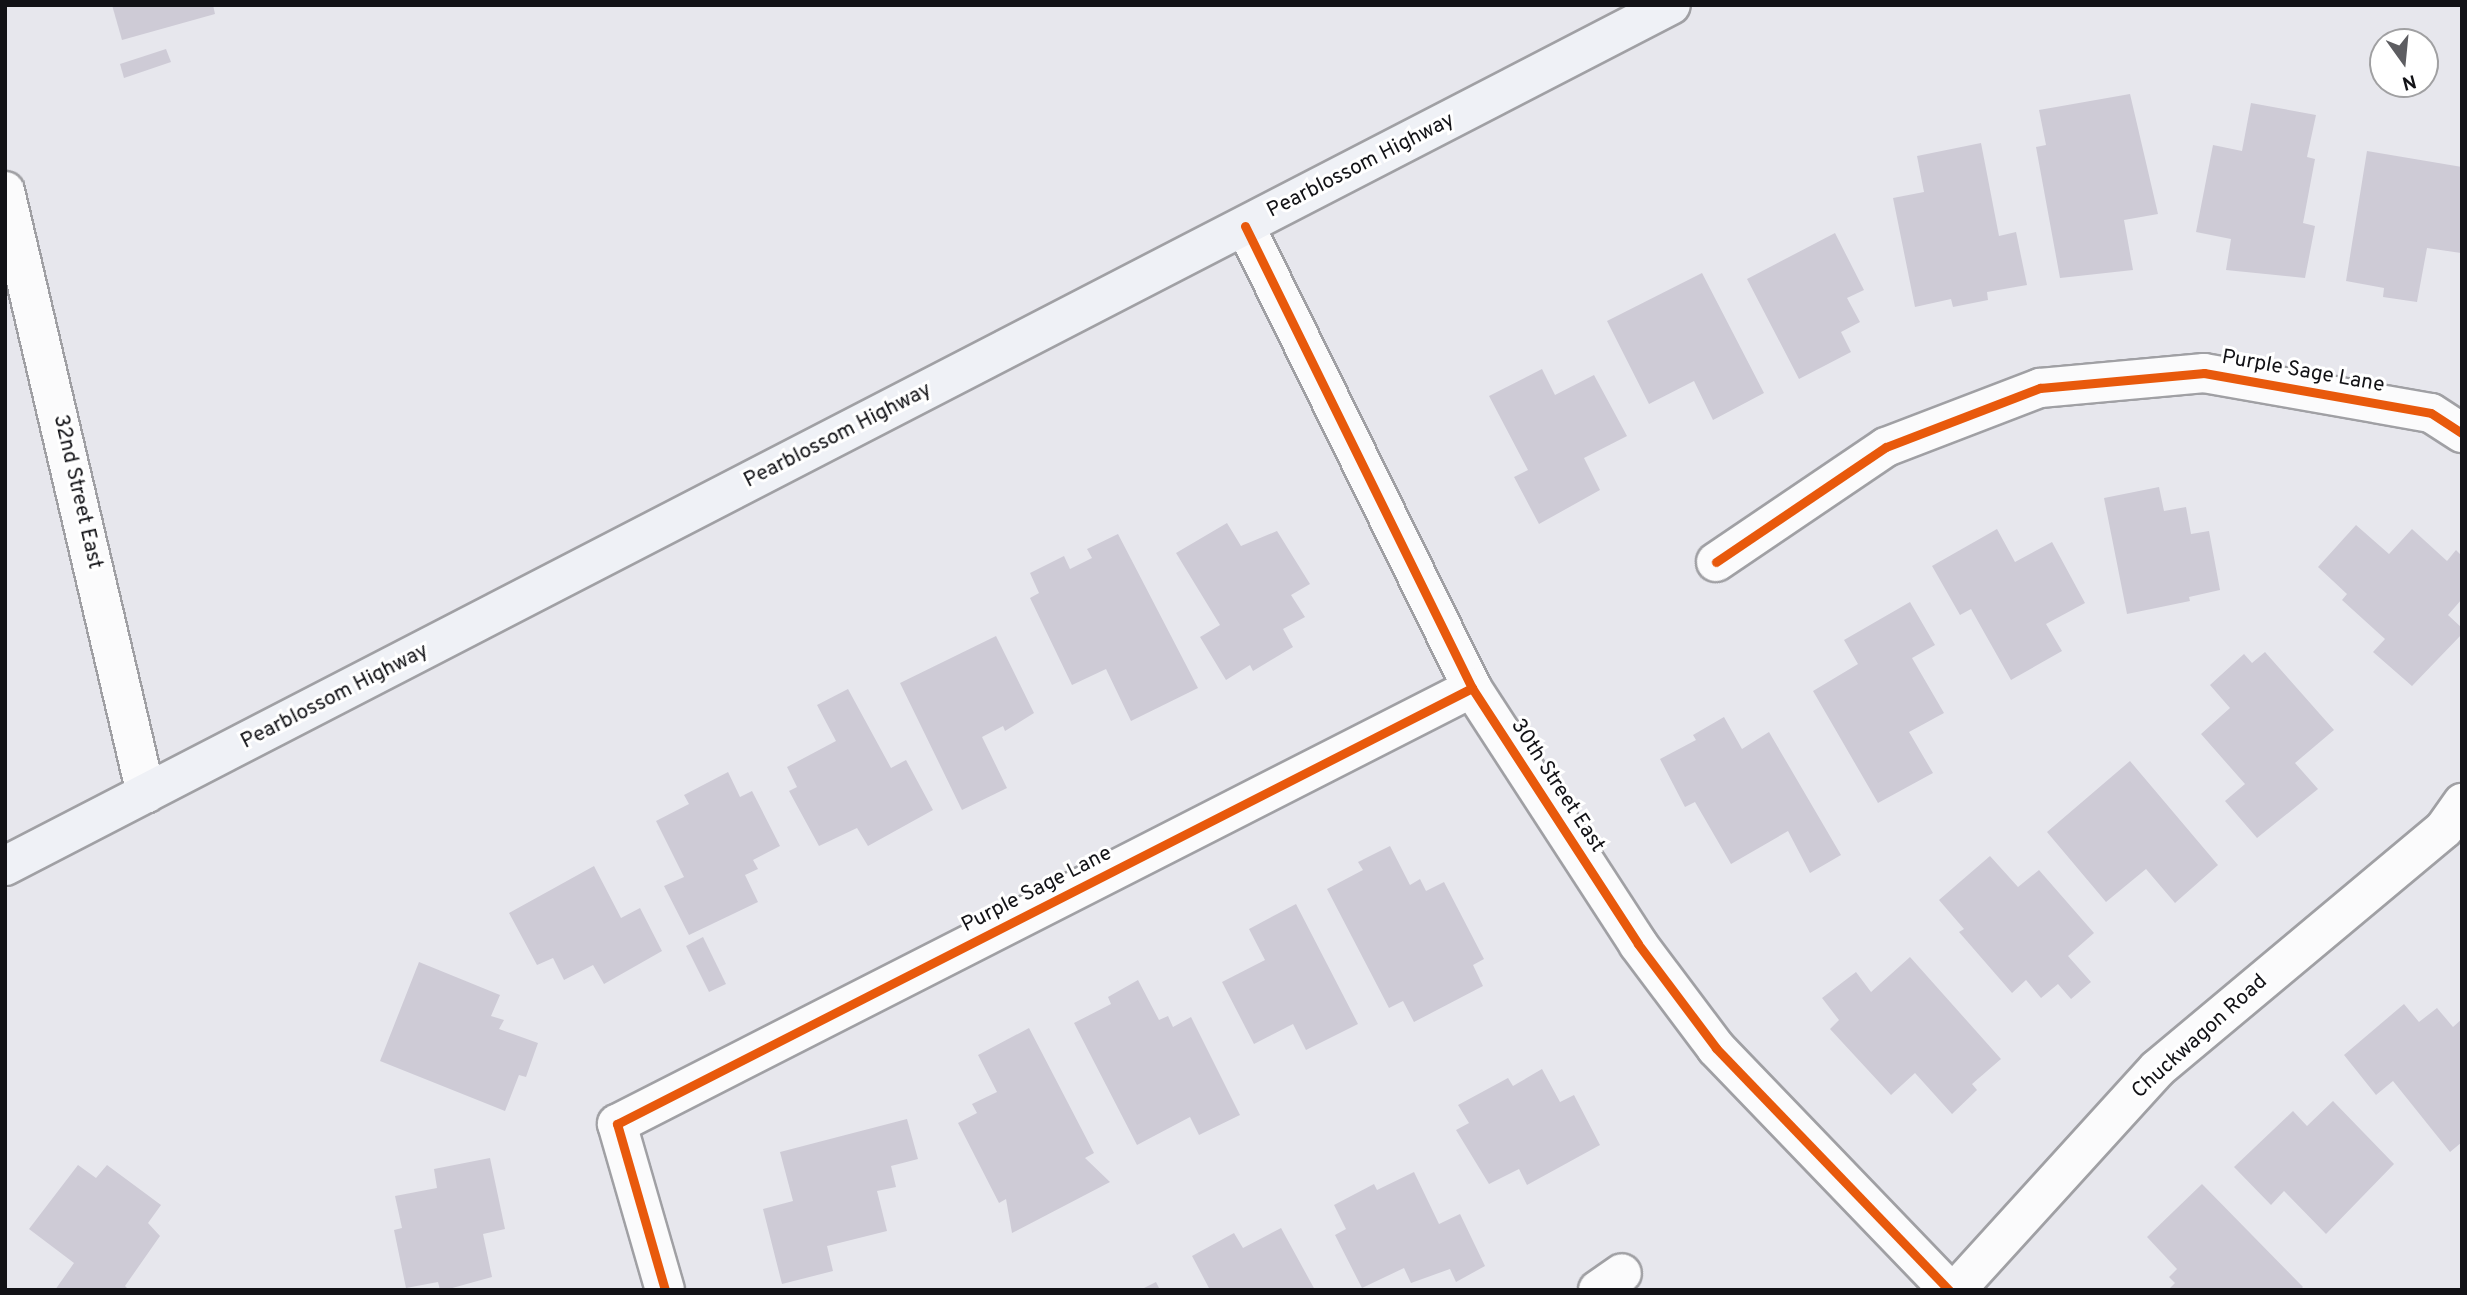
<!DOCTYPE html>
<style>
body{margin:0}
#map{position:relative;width:2467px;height:1295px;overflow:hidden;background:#e7e7ed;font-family:Overpass,sans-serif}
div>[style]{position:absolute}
.building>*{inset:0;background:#cecbd6}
.roads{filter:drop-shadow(2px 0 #a0a0a4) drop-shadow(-2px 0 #a0a0a4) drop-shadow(0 2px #a0a0a4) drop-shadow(0 -2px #a0a0a4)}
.street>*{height:38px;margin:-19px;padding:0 19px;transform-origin:19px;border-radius:19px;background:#fbfbfc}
.primary>*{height:38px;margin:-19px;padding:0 19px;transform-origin:19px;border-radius:19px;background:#eff1f6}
.cycleway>*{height:9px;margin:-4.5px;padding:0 4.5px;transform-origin:4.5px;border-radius:4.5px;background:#e8590c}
span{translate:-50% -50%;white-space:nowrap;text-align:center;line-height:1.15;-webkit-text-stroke:6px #fff;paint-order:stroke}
.street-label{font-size:21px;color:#121216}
.frame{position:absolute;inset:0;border:7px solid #121216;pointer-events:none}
.north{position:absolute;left:2369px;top:28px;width:70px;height:70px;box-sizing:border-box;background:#fff;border:2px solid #a0a0a2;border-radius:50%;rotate:165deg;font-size:19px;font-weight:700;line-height:28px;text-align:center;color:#121216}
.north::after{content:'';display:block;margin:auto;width:24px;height:32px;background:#5d5d61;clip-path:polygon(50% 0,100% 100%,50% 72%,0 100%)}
</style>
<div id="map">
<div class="building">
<div style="clip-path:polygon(112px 5px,213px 5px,215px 14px,122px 40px)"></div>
<div style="clip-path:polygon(166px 49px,171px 62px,124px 78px,120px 64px)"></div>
<div style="clip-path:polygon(2130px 94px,2158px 214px,2124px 220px,2133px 270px,2060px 278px,2036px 147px,2046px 145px,2039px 110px)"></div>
<div style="clip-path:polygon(2251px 103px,2316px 115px,2307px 157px,2315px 159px,2303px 223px,2315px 226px,2305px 278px,2226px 270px,2231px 239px,2196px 232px,2213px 145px,2242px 151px)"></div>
<div style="clip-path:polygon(1981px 143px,1999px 236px,2016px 232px,2027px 285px,1987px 292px,1988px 300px,1953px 307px,1951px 299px,1915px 307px,1893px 198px,1924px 192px,1917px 156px)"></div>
<div style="clip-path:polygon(2367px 151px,2462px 167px,2461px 253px,2427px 248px,2417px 302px,2383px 297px,2384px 288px,2346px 281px)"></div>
<div style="clip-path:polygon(1835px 233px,1864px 290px,1847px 298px,1860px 322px,1841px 332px,1851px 352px,1799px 379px,1747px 279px)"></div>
<div style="clip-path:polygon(1702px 273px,1764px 393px,1713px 420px,1694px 381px,1649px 404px,1607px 321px)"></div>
<div style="clip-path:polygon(1542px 369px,1555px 395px,1594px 375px,1627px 436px,1584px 458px,1600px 490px,1539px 524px,1514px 477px,1528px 470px,1489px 396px)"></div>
<div style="clip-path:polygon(2159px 487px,2164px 511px,2186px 507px,2191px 534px,2209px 531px,2220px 590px,2189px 597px,2190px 601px,2127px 614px,2104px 498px)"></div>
<div style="clip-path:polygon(1227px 523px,1241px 546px,1277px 531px,1310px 584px,1291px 595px,1305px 617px,1283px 629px,1293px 647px,1253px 671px,1250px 665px,1226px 680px,1200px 637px,1220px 625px,1176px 553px)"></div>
<div style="clip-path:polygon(2356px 525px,2389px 554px,2412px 529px,2447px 561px,2456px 550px,2462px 556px,2462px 599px,2448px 615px,2462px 628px,2462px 634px,2412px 686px,2373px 652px,2385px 639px,2342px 600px,2347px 594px,2318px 567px)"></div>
<div style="clip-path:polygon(1997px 529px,2015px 562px,2052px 542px,2085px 603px,2046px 624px,2062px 651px,2011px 680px,1971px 609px,1960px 615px,1932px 566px)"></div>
<div style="clip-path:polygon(1118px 534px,1198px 688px,1131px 721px,1106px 669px,1072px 685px,1030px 598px,1039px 593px,1030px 573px,1064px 556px,1070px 569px,1092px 558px,1087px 549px)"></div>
<div style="clip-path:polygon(1910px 602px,1935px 645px,1912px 658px,1944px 713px,1909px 732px,1933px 773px,1878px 803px,1813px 691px,1858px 664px,1844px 640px)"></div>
<div style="clip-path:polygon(996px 636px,1034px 713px,1005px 731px,1003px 726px,982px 737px,1007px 788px,962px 810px,900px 683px)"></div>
<div style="clip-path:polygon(2265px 652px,2334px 730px,2295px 763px,2318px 789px,2257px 838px,2225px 801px,2245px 784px,2201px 734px,2230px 708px,2210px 685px,2244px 654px,2252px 663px)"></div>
<div style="clip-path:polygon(848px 689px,891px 768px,906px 760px,933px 810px,868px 846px,857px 828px,819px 846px,789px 791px,797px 787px,787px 767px,836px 741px,817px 705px)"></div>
<div style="clip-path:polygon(1724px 717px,1742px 749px,1769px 732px,1841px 855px,1810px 873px,1788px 831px,1731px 864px,1695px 802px,1685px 807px,1660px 759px,1696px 740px,1693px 735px)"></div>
<div style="clip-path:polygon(2130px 761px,2218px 865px,2175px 903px,2146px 869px,2106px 902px,2047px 832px)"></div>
<div style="clip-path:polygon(728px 772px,740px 797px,752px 791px,780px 846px,753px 860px,758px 869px,745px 875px,758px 902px,689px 935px,664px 886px,684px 877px,656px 821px,689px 804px,684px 795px)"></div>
<div style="clip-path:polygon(1390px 846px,1410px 885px,1420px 879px,1426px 891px,1444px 882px,1484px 959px,1473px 965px,1483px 986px,1414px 1022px,1403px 1001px,1389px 1008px,1327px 889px,1363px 870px,1358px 862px)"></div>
<div style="clip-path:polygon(1990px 856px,2018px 887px,2039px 870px,2094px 933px,2068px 956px,2091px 982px,2071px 999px,2058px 984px,2041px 998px,2026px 980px,2012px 993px,1959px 932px,1964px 929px,1939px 900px)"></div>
<div style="clip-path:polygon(594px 866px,621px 918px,640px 908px,662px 951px,604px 984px,593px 965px,564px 980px,553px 958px,537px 965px,509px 913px)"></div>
<div style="clip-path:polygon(1296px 904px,1358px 1024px,1306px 1050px,1293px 1024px,1254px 1044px,1222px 982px,1265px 960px,1249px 929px)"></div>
<div style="clip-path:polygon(703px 937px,726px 984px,709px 992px,686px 946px)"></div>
<div style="clip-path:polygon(1910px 957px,2001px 1059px,1972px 1084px,1977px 1090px,1952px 1114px,1915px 1073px,1891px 1095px,1830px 1029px,1839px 1020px,1822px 998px,1856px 972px,1871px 992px)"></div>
<div style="clip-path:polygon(419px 962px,500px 995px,491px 1016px,504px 1020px,499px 1029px,538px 1043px,526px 1077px,519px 1075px,505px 1111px,380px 1061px)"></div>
<div style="clip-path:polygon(1138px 980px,1159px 1020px,1168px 1016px,1173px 1027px,1191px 1017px,1240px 1115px,1199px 1135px,1190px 1117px,1137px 1145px,1074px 1023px,1111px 1004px,1108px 997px)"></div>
<div style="clip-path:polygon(2404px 1004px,2419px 1022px,2437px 1008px,2453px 1027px,2462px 1019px,2462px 1142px,2450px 1152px,2393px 1081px,2376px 1095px,2344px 1055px)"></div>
<div style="clip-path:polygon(1029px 1028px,1094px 1153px,1085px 1158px,1110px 1182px,1012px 1233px,1006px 1199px,999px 1203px,958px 1123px,977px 1113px,972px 1104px,997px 1092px,978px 1055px)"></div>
<div style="clip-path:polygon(1542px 1069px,1560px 1102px,1574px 1095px,1600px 1145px,1527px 1185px,1519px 1169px,1489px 1184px,1456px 1130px,1469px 1123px,1458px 1105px,1508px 1078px,1513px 1086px)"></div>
<div style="clip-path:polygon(2333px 1101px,2394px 1164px,2326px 1234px,2284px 1191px,2271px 1205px,2234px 1167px,2293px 1111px,2307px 1126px)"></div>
<div style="clip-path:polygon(907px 1119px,918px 1159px,891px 1166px,896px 1187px,877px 1191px,887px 1231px,827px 1246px,833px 1271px,782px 1284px,763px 1209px,793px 1201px,780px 1152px)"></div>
<div style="clip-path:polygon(490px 1158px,505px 1229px,483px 1234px,492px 1277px,445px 1290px,440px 1290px,438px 1282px,406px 1288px,394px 1230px,402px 1228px,395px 1196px,437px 1188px,434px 1169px)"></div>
<div style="clip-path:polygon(78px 1165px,96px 1178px,107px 1165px,161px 1205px,148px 1223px,160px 1236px,125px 1286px,129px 1290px,55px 1290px,74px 1263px,29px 1229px)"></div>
<div style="clip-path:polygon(1414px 1172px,1439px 1224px,1460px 1214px,1485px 1266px,1456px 1282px,1450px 1269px,1411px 1283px,1404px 1268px,1362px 1288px,1335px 1235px,1346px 1229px,1334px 1205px,1374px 1184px,1377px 1190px)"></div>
<div style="clip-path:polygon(2202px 1184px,2303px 1287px,2300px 1290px,2168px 1290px,2175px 1283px,2169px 1277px,2177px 1269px,2147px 1237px)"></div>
<div style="clip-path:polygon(1281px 1228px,1315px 1290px,1210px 1290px,1192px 1256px,1234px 1233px,1243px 1248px)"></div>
<div style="clip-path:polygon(1156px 1282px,1160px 1290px,1140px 1290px)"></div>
</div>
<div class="roads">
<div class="street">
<div style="left:5px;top:191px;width:619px;rotate:76.84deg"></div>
<div style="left:1245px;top:226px;width:515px;rotate:63.83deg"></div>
<div style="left:1472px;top:688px;width:305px;rotate:57deg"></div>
<div style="left:1638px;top:944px;width:130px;rotate:53.1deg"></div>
<div style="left:1716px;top:1048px;width:336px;rotate:46.1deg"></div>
<div style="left:1716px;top:562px;width:205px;rotate:-34.1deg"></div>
<div style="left:1886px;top:447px;width:165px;rotate:-21deg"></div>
<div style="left:2040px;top:388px;width:165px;rotate:-5.2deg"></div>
<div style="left:2204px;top:373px;width:230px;rotate:10deg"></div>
<div style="left:2431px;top:413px;width:37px;rotate:33deg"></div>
<div style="left:665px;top:1290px;width:173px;rotate:-106.1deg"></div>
<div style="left:617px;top:1124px;width:960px;rotate:-27.02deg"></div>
<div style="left:1598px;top:1290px;width:29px;rotate:-35deg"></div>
<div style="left:1956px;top:1290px;width:299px;rotate:-47.7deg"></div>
<div style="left:2157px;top:1069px;width:374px;rotate:-39.9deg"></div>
<div style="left:2444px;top:829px;width:32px;rotate:-55deg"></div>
</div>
<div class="primary">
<div style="left:5px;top:866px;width:1875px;rotate:-27.33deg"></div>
</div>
</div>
<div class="cycleway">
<div style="left:1245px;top:226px;width:515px;rotate:63.83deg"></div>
<div style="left:1472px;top:688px;width:305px;rotate:57deg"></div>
<div style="left:1638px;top:944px;width:130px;rotate:53.1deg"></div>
<div style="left:1716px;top:1048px;width:336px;rotate:46.1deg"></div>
<div style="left:1716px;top:562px;width:205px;rotate:-34.1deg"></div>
<div style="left:1886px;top:447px;width:165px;rotate:-21deg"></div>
<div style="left:2040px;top:388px;width:165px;rotate:-5.2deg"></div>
<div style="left:2204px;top:373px;width:230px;rotate:10deg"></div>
<div style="left:2431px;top:413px;width:37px;rotate:33deg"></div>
<div style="left:665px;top:1290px;width:173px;rotate:-106.1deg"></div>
<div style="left:617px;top:1124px;width:960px;rotate:-27.02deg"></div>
</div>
<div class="street-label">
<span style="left:1361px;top:166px;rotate:-27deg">Pearblossom Highway</span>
<span style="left:2303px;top:372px;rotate:10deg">Purple Sage Lane</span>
<span style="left:838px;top:436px;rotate:-27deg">Pearblossom Highway</span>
<span style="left:77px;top:492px;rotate:77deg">32nd Street East</span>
<span style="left:335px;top:697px;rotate:-27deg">Pearblossom Highway</span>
<span style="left:1557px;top:786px;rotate:57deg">30th Street East</span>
<span style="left:1037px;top:890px;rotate:-27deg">Purple Sage Lane</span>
<span style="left:2200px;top:1037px;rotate:-42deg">Chuckwagon Road</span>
</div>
<div class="frame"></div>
<div class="north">N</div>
</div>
